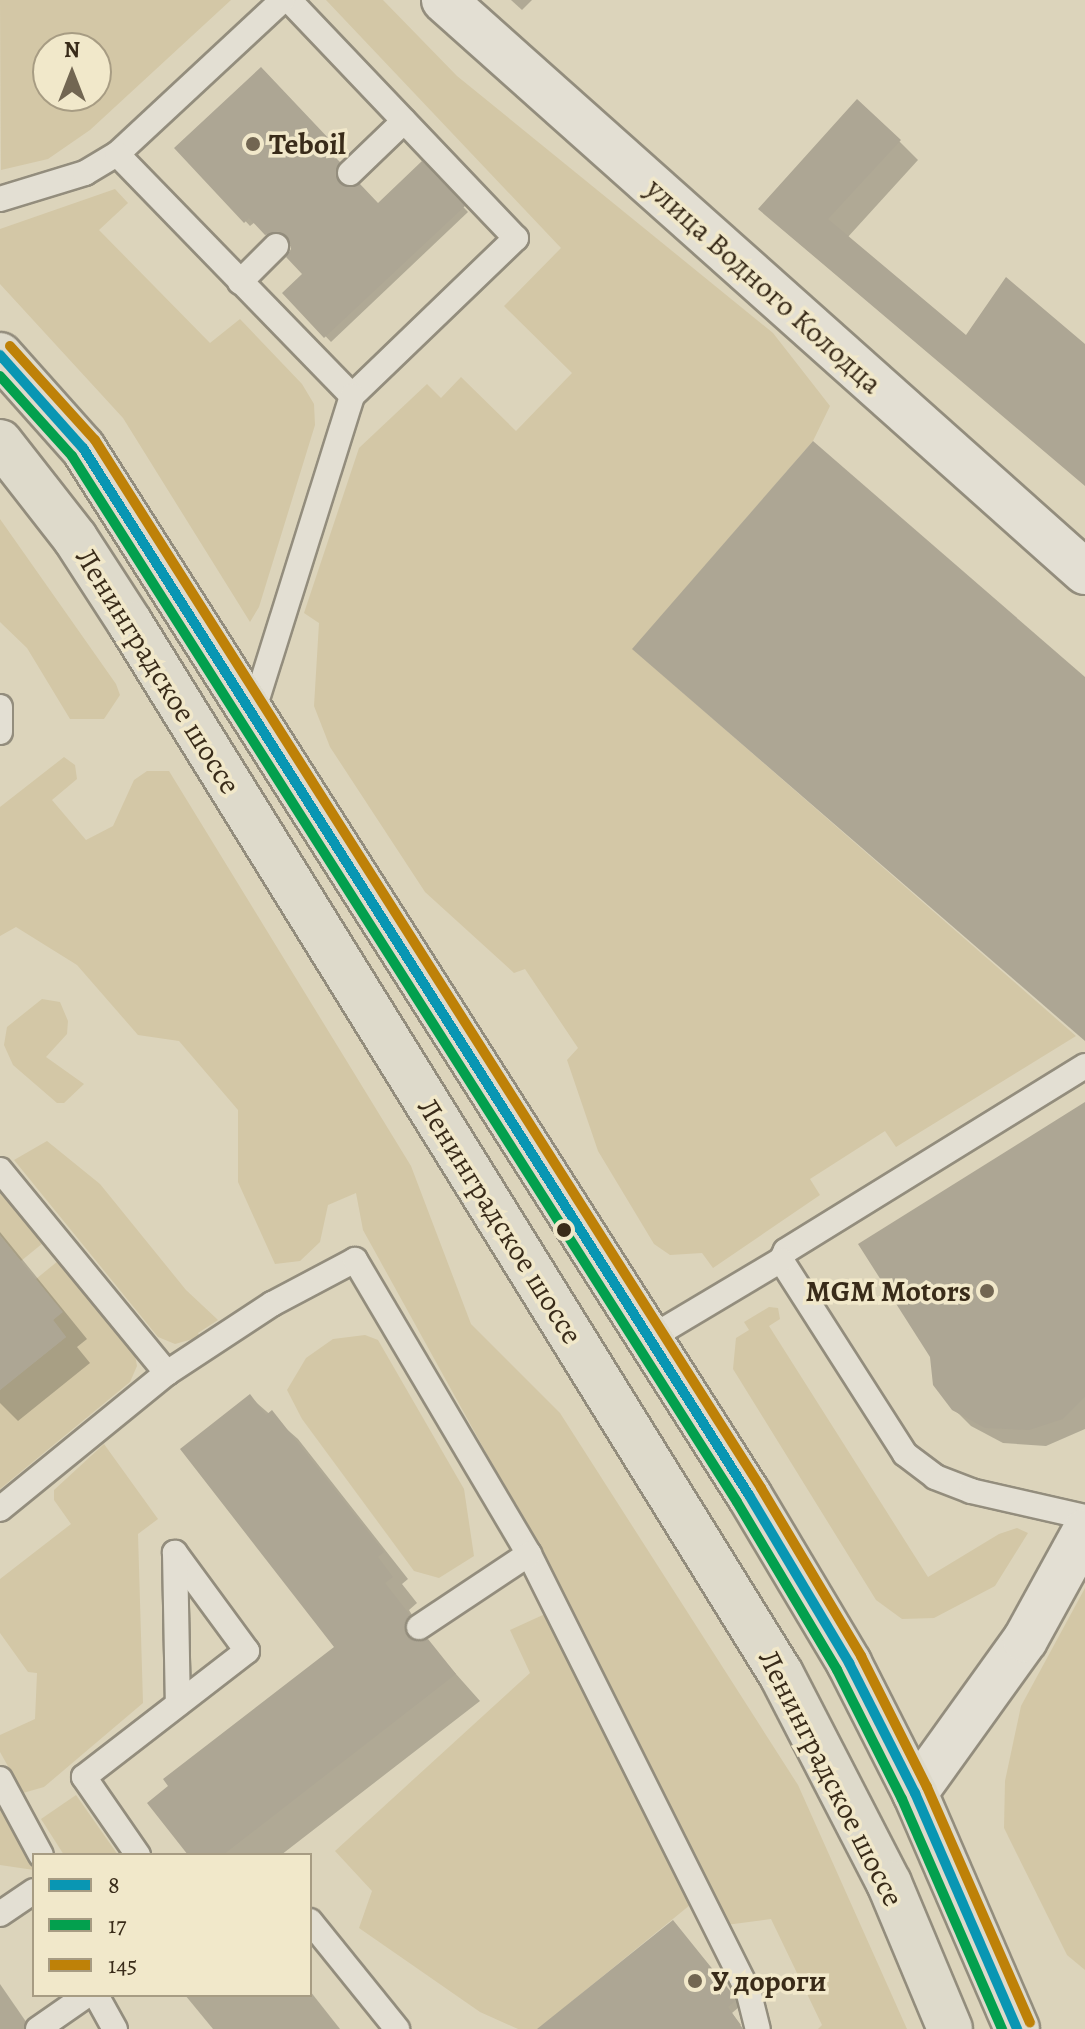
<!DOCTYPE html>
<meta charset="utf-8">
<style>
body{margin:0}
#map{position:relative;width:1085px;height:2029px;overflow:hidden;background:#dcd4bb;font-family:Alegreya,serif}
div>[style]{position:absolute}
.green>*{inset:0;background:#d3c7a6}
.shadow>*{inset:0;background:#0003}
.building>*{inset:0;background:#ada694}
.roads{filter:drop-shadow(2px 0 #938d7d) drop-shadow(-2px 0 #938d7d) drop-shadow(0 2px #938d7d) drop-shadow(0 -2px #938d7d)}
.service>*{height:24px;margin:-12px;padding:0 12px;transform-origin:12px;border-radius:12px;background:#e3dfd3}
.minor>*{height:44px;margin:-22px;padding:0 22px;transform-origin:22px;border-radius:22px;background:#e3dfd3}
.primary>*{height:44px;margin:-22px;padding:0 22px;transform-origin:22px;border-radius:22px;background:#dedacb}
.bus-1>*{height:10px;margin:-5px;padding:0 5px;transform-origin:5px;border-radius:5px;background:#0996b3}
.bus-2>*{height:10px;margin:-5px;padding:0 5px;transform-origin:5px;border-radius:5px;background:#03a04e}
.bus-3>*{height:10px;margin:-5px;padding:0 5px;transform-origin:5px;border-radius:5px;background:#be8108}
.dots>*{width:22px;height:22px;translate:-50% -50%;box-sizing:border-box;border:4px solid #f1e8ca;border-radius:50%}
span{translate:-50% -50%;white-space:nowrap;text-align:center;line-height:1.15;-webkit-text-stroke:7px #f1e8ca;paint-order:stroke}
.poi-label{font-size:30px;color:#392b19;font-weight:700}
.left{translate:0 -50%;text-align:left}
.right{translate:-100% -50%;text-align:right}
.street-label{font-size:30px;color:#392b19}
.legend{position:absolute;left:32px;top:1853px;width:280px;height:144px;box-sizing:border-box;background:#f1e8ca;border:2px solid #a79c83;margin:0;padding:10px 14px;list-style:none;font-size:24px;color:#392b19}
.legend li{display:flex;align-items:center;gap:16px;height:40px}
.legend b{width:40px;border:2px solid #a79c83}
.north{position:absolute;left:32px;top:32px;width:80px;height:80px;box-sizing:border-box;background:#f1e8ca;border:2px solid #a79c83;border-radius:50%;rotate:0deg;font-size:22px;font-weight:700;line-height:32px;text-align:center;color:#392b19}
.north::after{content:'';display:block;margin:auto;width:28px;height:36px;background:#726652;clip-path:polygon(50% 0,100% 100%,50% 72%,0 100%)}
</style>
<div id="map">
<div class="green">
<div style="clip-path:polygon(evenodd,0 0,231px 0,90px 130px,48px 159px,1px 170px,0 0,48px 48px,96px 48px,96px 96px,48px 96px,48px 48px)"></div>
<div style="clip-path:polygon(326px 0,383px 0,457px 76px,773px 333px,830px 406px,813px 441px,633px 649px,1076px 1036px,896px 1147px,885px 1131px,810px 1179px,820px 1195px,713px 1268px,702px 1253px,670px 1255px,654px 1244px,598px 1151px,567px 1060px,578px 1048px,525px 969px,514px 973px,425px 892px,330px 747px,314px 706px,319px 623px,304px 613px,359px 448px,427px 384px,441px 398px,461px 377px,516px 431px,572px 373px,504px 306px,561px 248px)"></div>
<div style="clip-path:polygon(115px 189px,128px 203px,99px 230px,210px 343px,240px 319px,302px 384px,314px 404px,315px 425px,259px 607px,250px 622px,123px 418px,0 284px,0 229px)"></div>
<div style="clip-path:polygon(0 519px,116px 684px,120px 695px,104px 719px,70px 719px,27px 648px,0 622px)"></div>
<div style="clip-path:polygon(64px 757px,75px 765px,77px 779px,52px 800px,86px 840px,113px 826px,134px 780px,147px 771px,169px 771px,411px 1166px,471px 1324px,560px 1413px,798px 1785px,907px 2029px,818px 2029px,822px 2025px,771px 1919px,726px 1925px,541px 1552px,363px 1230px,356px 1193px,328px 1205px,320px 1242px,300px 1261px,275px 1264px,238px 1182px,238px 1110px,179px 1041px,138px 1035px,77px 965px,16px 927px,0 936px,0 807px)"></div>
<div style="clip-path:polygon(42px 999px,60px 1002px,68px 1021px,67px 1034px,46px 1057px,84px 1084px,64px 1103px,57px 1103px,13px 1065px,4px 1045px,7px 1027px)"></div>
<div style="clip-path:polygon(47px 1141px,100px 1184px,186px 1290px,218px 1320px,198px 1333px,200px 1337px,175px 1344px,158px 1337px,14px 1160px)"></div>
<div style="clip-path:polygon(0 1191px,43px 1243px,21px 1261px,0 1235px)"></div>
<div style="clip-path:polygon(58px 1261px,135px 1355px,137px 1366px,130px 1382px,0 1489px,0 1390px,66px 1337px,53px 1320px,62px 1312px,36px 1279px)"></div>
<div style="clip-path:polygon(769px 1307px,778px 1308px,780px 1319px,769px 1326px,928px 1577px,999px 1534px,1017px 1528px,1028px 1533px,995px 1586px,934px 1618px,902px 1619px,876px 1600px,733px 1369px,736px 1338px,749px 1330px,744px 1322px)"></div>
<div style="clip-path:polygon(365px 1335px,378px 1340px,464px 1489px,474px 1556px,439px 1578px,414px 1571px,302px 1419px,287px 1390px,306px 1358px,333px 1339px)"></div>
<div style="clip-path:polygon(104px 1444px,158px 1519px,138px 1534px,143px 1703px,44px 1787px,23px 1793px,0 1752px,0 1735px,35px 1719px,37px 1673px,28px 1672px,0 1633px,0 1579px,71px 1524px,54px 1500px,54px 1490px)"></div>
<div style="clip-path:polygon(1085px 1588px,1085px 1970px,1067px 1955px,1004px 1828px,1005px 1781px,1021px 1706px)"></div>
<div style="clip-path:polygon(545px 1614px,690px 1905px,538px 2029px,518px 2029px,480px 2012px,359px 1928px,372px 1891px,335px 1851px,530px 1673px,510px 1630px)"></div>
<div style="clip-path:polygon(76px 1795px,118px 1855px,64px 1855px,41px 1819px)"></div>
<div style="clip-path:polygon(0 1808px,34px 1870px,0 1865px)"></div>
</div>
<div class="shadow">
<div style="clip-path:polygon(511px 0,532px 0,522px 10px)"></div>
<div style="clip-path:polygon(261px 70px,334px 148px,329px 153px,344px 169px,342px 186px,378px 206px,422px 164px,468px 212px,331px 342px,285px 293px,305px 274px,290px 238px,272px 240px,255px 222px,250px 226px,177px 148px)"></div>
<div style="clip-path:polygon(899px 141px,918px 160px,847px 238px,966px 338px,1085px 346px,1085px 485px,780px 227px)"></div>
<div style="clip-path:polygon(1085px 1126px,1085px 1429px,1046px 1446px,1003px 1443px,971px 1426px,953px 1408px)"></div>
<div style="clip-path:polygon(0 1232px,87px 1339px,77px 1347px,90px 1363px,18px 1421px,0 1403px)"></div>
<div style="clip-path:polygon(250px 1397px,298px 1439px,408px 1579px,402px 1584px,417px 1603px,409px 1610px,432px 1647px,480px 1701px,281px 1855px,191px 1855px,337px 1647px)"></div>
<div style="clip-path:polygon(678px 1928px,736px 1999px,739px 2007px,732px 2013px,741px 2025px,571px 2029px)"></div>
<div style="clip-path:polygon(0 1984px,31px 2029px,0 2029px)"></div>
<div style="clip-path:polygon(310px 1991px,340px 2029px,213px 2029px,185px 1995px)"></div>
</div>
<div class="building">
<div style="clip-path:polygon(261px 67px,331px 141px,325px 147px,340px 162px,335px 176px,340px 184px,360px 184px,378px 203px,422px 161px,465px 206px,324px 338px,282px 293px,302px 274px,286px 257px,291px 249px,287px 236px,279px 231px,265px 235px,249px 218px,244px 223px,174px 148px)"></div>
<div style="clip-path:polygon(857px 99px,901px 140px,828px 219px,966px 335px,1006px 277px,1085px 344px,1085px 486px,758px 209px)"></div>
<div style="clip-path:polygon(813px 441px,1085px 677px,1085px 1041px,632px 649px)"></div>
<div style="clip-path:polygon(1085px 1102px,1085px 1397px,1063px 1419px,1029px 1430px,985px 1428px,952px 1410px,933px 1385px,930px 1357px,858px 1244px)"></div>
<div style="clip-path:polygon(0 1236px,63px 1312px,53px 1320px,66px 1337px,0 1390px)"></div>
<div style="clip-path:polygon(250px 1394px,266px 1415px,272px 1410px,384px 1552px,378px 1557px,393px 1577px,385px 1583px,410px 1615px,404px 1627px,407px 1636px,419px 1642px,428px 1639px,456px 1674px,223px 1855px,188px 1855px,147px 1803px,168px 1786px,163px 1779px,334px 1647px,180px 1449px)"></div>
<div style="clip-path:polygon(673px 1920px,731px 1992px,735px 2001px,728px 2007px,743px 2029px,537px 2029px)"></div>
</div>
<div class="roads">
<div class="service">
<div style="left:289px;top:0;width:329px;rotate:46.4deg"></div>
<div style="left:516px;top:238px;width:228px;rotate:136.1deg"></div>
<div style="left:117px;top:154px;width:226px;rotate:-42.9deg"></div>
<div style="left:350px;top:173px;width:75px;rotate:-43.9deg"></div>
<div style="left:0;top:199px;width:89px;rotate:-17deg"></div>
<div style="left:85px;top:173px;width:37px;rotate:-31deg"></div>
<div style="left:117px;top:154px;width:337px;rotate:45.8deg"></div>
<div style="left:352px;top:396px;width:334px;rotate:107.4deg"></div>
<div style="left:240px;top:282px;width:51px;rotate:-45deg"></div>
<div style="left:0;top:707px;width:25px;rotate:90deg"></div>
<div style="left:1085px;top:1066px;width:352px;rotate:148.3deg"></div>
<div style="left:786px;top:1251px;width:10px;rotate:119deg"></div>
<div style="left:781px;top:1260px;width:230px;rotate:57.4deg"></div>
<div style="left:905px;top:1454px;width:38px;rotate:37deg"></div>
<div style="left:935px;top:1477px;width:39px;rotate:21deg"></div>
<div style="left:971px;top:1491px;width:117px;rotate:12.8deg"></div>
<div style="left:0;top:1170px;width:263px;rotate:50.6deg"></div>
<div style="left:652px;top:1337px;width:150px;rotate:-30.8deg"></div>
<div style="left:0;top:1509px;width:215px;rotate:-39.2deg"></div>
<div style="left:167px;top:1373px;width:126px;rotate:-33.3deg"></div>
<div style="left:272px;top:1304px;width:94px;rotate:-27.9deg"></div>
<div style="left:355px;top:1260px;width:342px;rotate:59.4deg"></div>
<div style="left:529px;top:1554px;width:492px;rotate:63.4deg"></div>
<div style="left:749px;top:1994px;width:36px;rotate:76deg"></div>
<div style="left:419px;top:1627px;width:132px;rotate:-33.6deg"></div>
<div style="left:0;top:1779px;width:86px;rotate:61.7deg"></div>
<div style="left:138px;top:1855px;width:95px;rotate:-124.7deg"></div>
<div style="left:84px;top:1777px;width:206px;rotate:-37.7deg"></div>
<div style="left:247px;top:1651px;width:122px;rotate:-126.3deg"></div>
<div style="left:175px;top:1553px;width:151px;rotate:88.9deg"></div>
<div style="left:0;top:1914px;width:41px;rotate:-34.1deg"></div>
<div style="left:310px;top:1921px;width:139px;rotate:51.1deg"></div>
<div style="left:96px;top:1995px;width:39px;rotate:61deg"></div>
<div style="left:38px;top:2029px;width:60px;rotate:-34.8deg"></div>
</div>
<div class="minor">
<div style="left:444px;top:0;width:859px;rotate:41.74deg"></div>
<div style="left:915px;top:1793px;width:188px;rotate:-54.3deg"></div>
<div style="left:1025px;top:1640px;width:124px;rotate:-61.2deg"></div>
</div>
<div class="primary">
<div style="left:0;top:355px;width:125px;rotate:48.3deg"></div>
<div style="left:83px;top:448px;width:1241px;rotate:57.54deg"></div>
<div style="left:749px;top:1495px;width:196px;rotate:59.2deg"></div>
<div style="left:849px;top:1663px;width:146px;rotate:63.1deg"></div>
<div style="left:915px;top:1793px;width:257px;rotate:66.6deg"></div>
<div style="left:0;top:442px;width:122px;rotate:52deg"></div>
<div style="left:75px;top:538px;width:101px;rotate:57.1deg"></div>
<div style="left:130px;top:623px;width:1236px;rotate:58.23deg"></div>
<div style="left:781px;top:1674px;width:235px;rotate:62.7deg"></div>
<div style="left:889px;top:1883px;width:158px;rotate:67.3deg"></div>
</div>
</div>
<div class="bus-1">
<div style="left:0;top:355px;width:125px;rotate:48.3deg"></div>
<div style="left:83px;top:448px;width:1241px;rotate:57.54deg"></div>
<div style="left:749px;top:1495px;width:196px;rotate:59.2deg"></div>
<div style="left:849px;top:1663px;width:146px;rotate:63.1deg"></div>
<div style="left:915px;top:1793px;width:257px;rotate:66.6deg"></div>
</div>
<div class="bus-2">
<div style="left:0;top:376px;width:108px;rotate:48deg"></div>
<div style="left:72px;top:456px;width:1239px;rotate:57.55deg"></div>
<div style="left:737px;top:1502px;width:196px;rotate:59.2deg"></div>
<div style="left:837px;top:1670px;width:144px;rotate:63.3deg"></div>
<div style="left:902px;top:1799px;width:251px;rotate:66.5deg"></div>
</div>
<div class="bus-3">
<div style="left:10px;top:346px;width:127px;rotate:47.9deg"></div>
<div style="left:95px;top:440px;width:1242px;rotate:57.56deg"></div>
<div style="left:761px;top:1488px;width:196px;rotate:59.2deg"></div>
<div style="left:861px;top:1656px;width:147px;rotate:63.3deg"></div>
<div style="left:927px;top:1787px;width:257px;rotate:66.4deg"></div>
</div>
<div class="dots">
<div style="left:253px;top:144px;background:#726652"></div>
<div style="left:564px;top:1230px;background:#392b19"></div>
<div style="left:987px;top:1291px;background:#726652"></div>
<div style="left:695px;top:1981px;background:#726652"></div>
</div>
<div class="poi-label">
<span class="left" style="left:269px;top:144px">Teboil</span>
<span class="right" style="left:971px;top:1291px">MGM Motors</span>
<span class="left" style="left:711px;top:1981px">У дороги</span>
</div>
<div class="street-label">
<span style="left:764px;top:286px;rotate:42deg">улица Водного Колодца</span>
<span style="left:158px;top:671px;rotate:58deg">Ленинградское шоссе</span>
<span style="left:500px;top:1221px;rotate:58deg">Ленинградское шоссе</span>
<span style="left:831px;top:1778px;rotate:63deg">Ленинградское шоссе</span>
</div>
<ul class="legend">
<li><b style="height:10px;background:#0996b3"></b>8</li>
<li><b style="height:10px;background:#03a04e"></b>17</li>
<li><b style="height:10px;background:#be8108"></b>145</li>
</ul>
<div class="north">N</div>
</div>
